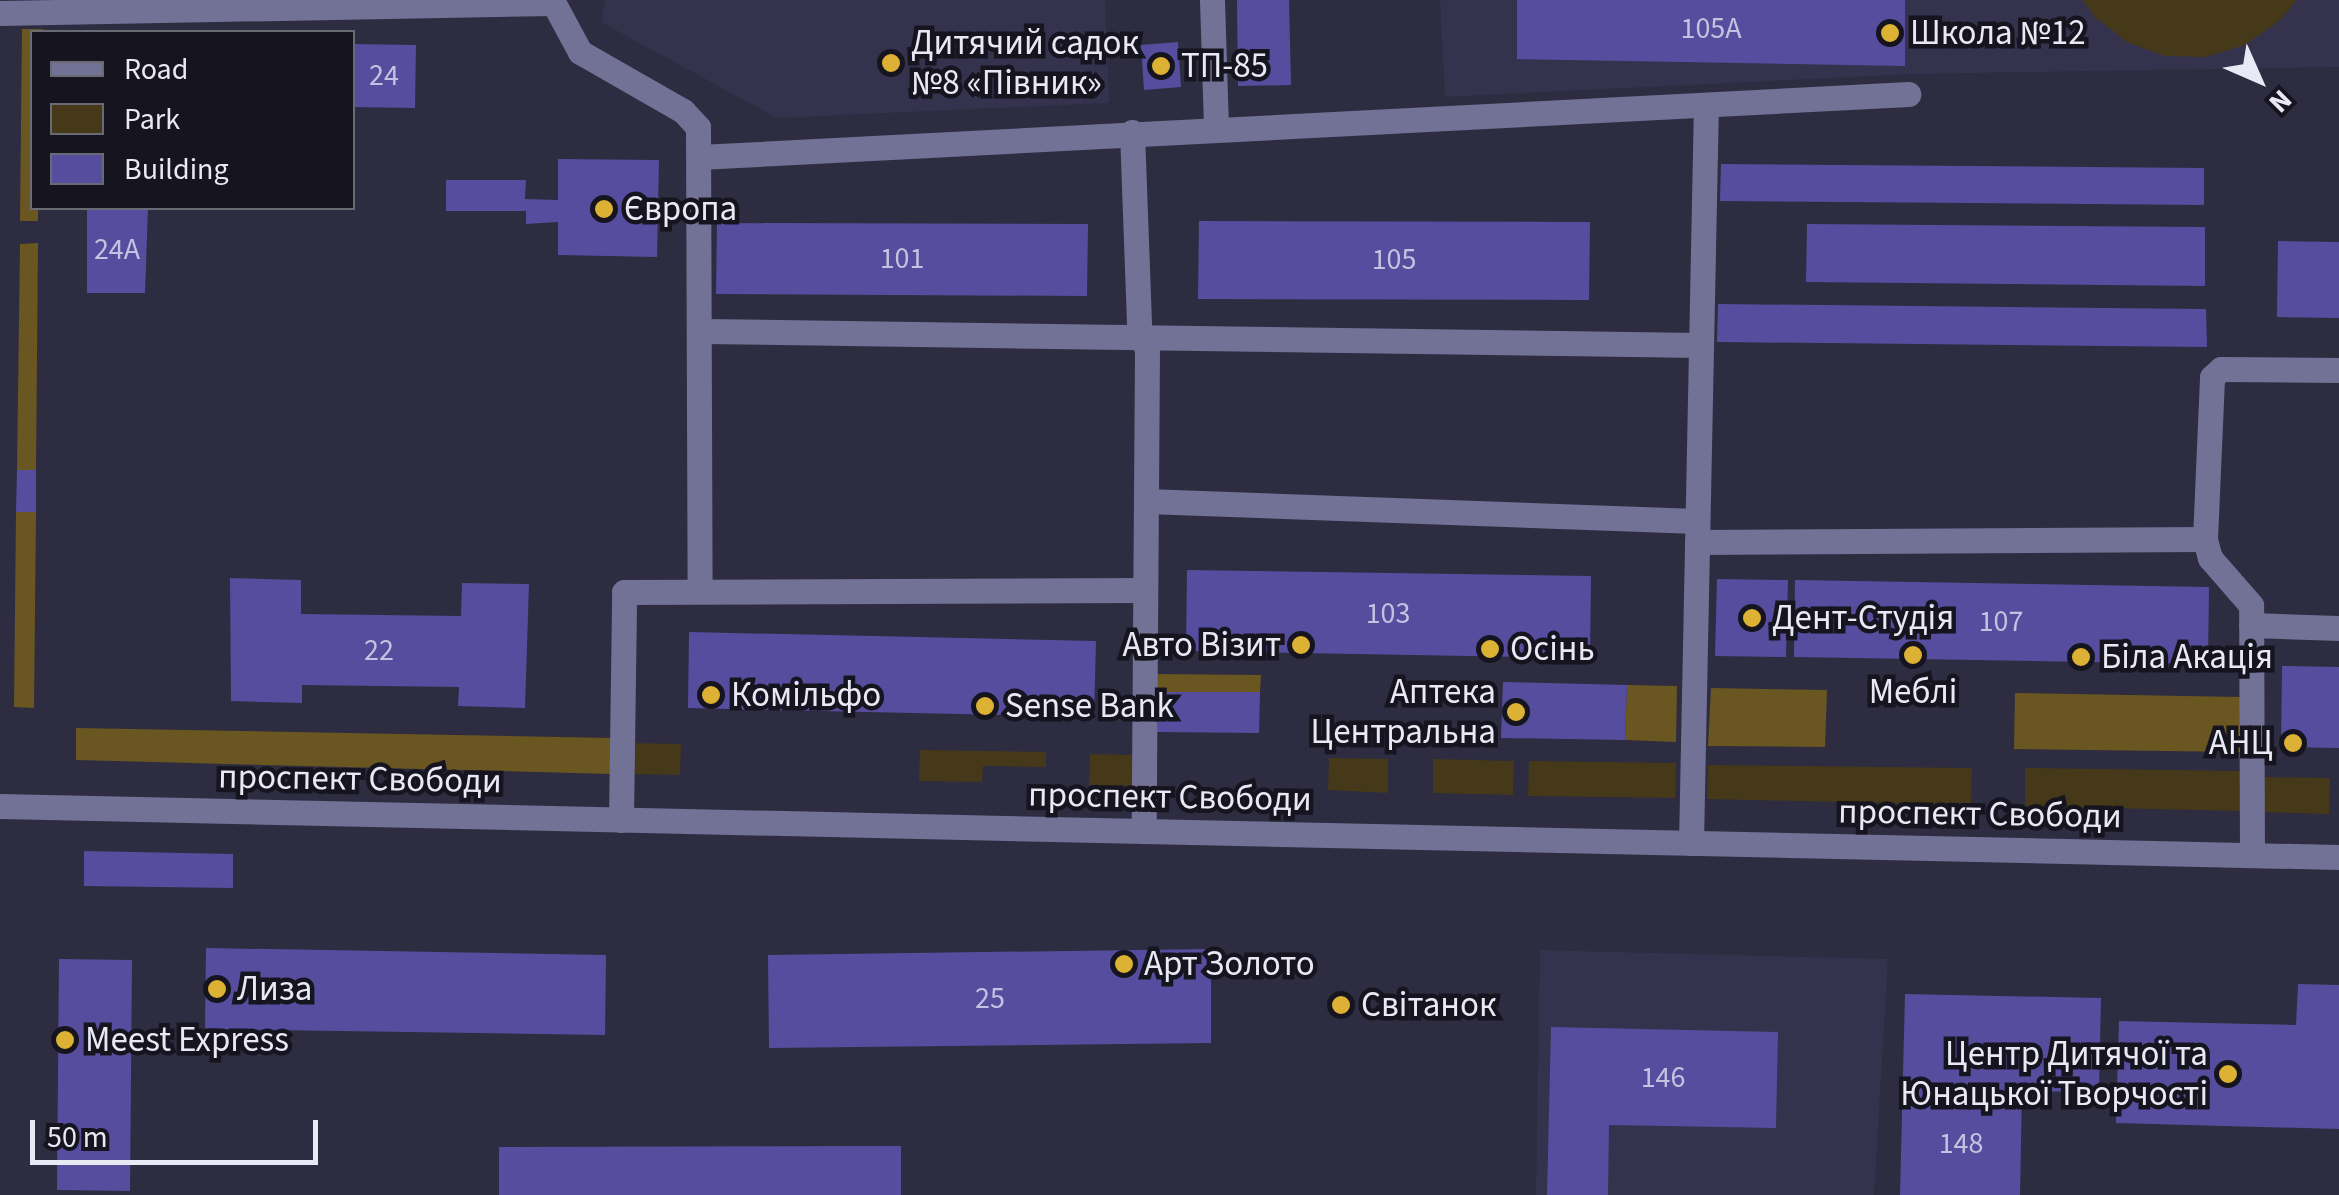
<!DOCTYPE html>
<meta charset="utf-8">
<style>
body{margin:0}
#map{position:relative;width:2339px;height:1195px;overflow:hidden;background:#2d2c40;font-family:"Source Sans 3",sans-serif}
div>[style]{position:absolute}
.built>*{inset:0;background:#34324d}
.green>*{inset:0;background:#453919}
.forest>*{inset:0;background:#6a5620}
.building>*{inset:0;background:#574d9e}
.minor>*{height:25px;margin:-12.5px;padding:0 12.5px;transform-origin:12.5px;border-radius:12.5px;background:#727196}
.dots>*{width:28px;height:28px;translate:-50% -50%;box-sizing:border-box;border:5px solid #16151f;border-radius:50%}
span{translate:-50% -50%;white-space:nowrap;text-align:center;line-height:1.15;-webkit-text-stroke:9px #16151f;paint-order:stroke}
.number-label{font-size:30px;color:#c4c2e0}
.number-label span{-webkit-text-stroke-width:0}
.poi-label{font-size:35px;color:#e9e9f6}
.left{translate:0 -50%;text-align:left}
.right{translate:-100% -50%;text-align:right}
.street-label{font-size:35px;color:#e9e9f6}
.legend{position:absolute;left:30px;top:30px;width:325px;height:180px;box-sizing:border-box;background:#16151f;border:2px solid #6a6a75;margin:0;padding:12px 18px;list-style:none;font-size:30px;color:#e9e9f6}
.legend li{display:flex;align-items:center;gap:20px;height:50px}
.legend b{width:50px;border:2px solid #6a6a75}
.north{position:absolute;left:2209px;top:30px;width:100px;height:100px;-webkit-text-stroke:8px #16151f;paint-order:stroke;rotate:135deg;font-size:28px;font-weight:700;line-height:40px;text-align:center;color:#e9e9f6}
.north::after{content:'';display:block;margin:auto;width:35px;height:45px;background:#e9e9f6;clip-path:polygon(50% 0,100% 100%,50% 72%,0 100%)}
.scale{position:absolute;left:30px;top:1120px;width:288px;height:45px;box-sizing:border-box;border:5px solid #e9e9f6;border-top:0;padding-left:12px;font-size:30px;line-height:35px;white-space:nowrap;color:#e9e9f6;-webkit-text-stroke:8px #16151f;paint-order:stroke}
</style>
<div id="map">
<div class="built">
<div style="clip-path:polygon(606px 0,1105px 0,1109px 103px,777px 118px,601px 22px)"></div>
<div style="clip-path:polygon(1440px 0,2339px 0,2339px 67px,1912px 74px,1445px 97px)"></div>
<div style="clip-path:polygon(1540px 950px,1888px 959px,1874px 1195px,1536px 1195px)"></div>
</div>
<div class="green">
<div style="clip-path:polygon(2083px 0,2297px 0,2279px 21px,2245px 45px,2206px 57px,2165px 56px,2127px 42px,2095px 17px)"></div>
<div style="clip-path:polygon(630px 743px,681px 744px,680px 775px,630px 774px)"></div>
<div style="clip-path:polygon(920px 750px,1046px 752px,1046px 767px,983px 766px,982px 782px,919px 781px)"></div>
<div style="clip-path:polygon(1090px 754px,1136px 755px,1136px 786px,1089px 785px)"></div>
<div style="clip-path:polygon(1329px 758px,1388px 759px,1388px 793px,1328px 790px)"></div>
<div style="clip-path:polygon(1433px 759px,1514px 761px,1513px 795px,1433px 793px)"></div>
<div style="clip-path:polygon(1529px 761px,1676px 763px,1675px 798px,1528px 796px)"></div>
<div style="clip-path:polygon(1708px 765px,1972px 768px,1971px 805px,1707px 799px)"></div>
<div style="clip-path:polygon(2025px 768px,2240px 771px,2240px 811px,2025px 806px)"></div>
<div style="clip-path:polygon(2261px 777px,2330px 778px,2329px 814px,2261px 812px)"></div>
</div>
<div class="forest">
<div style="clip-path:polygon(22px 29px,45px 29px,32px 32px,32px 208px,38px 208px,38px 221px,20px 221px)"></div>
<div style="clip-path:polygon(38px 243px,36px 470px,17px 470px,20px 244px)"></div>
<div style="clip-path:polygon(16px 512px,36px 512px,34px 708px,14px 707px)"></div>
<div style="clip-path:polygon(1153px 674px,1261px 675px,1260px 692px,1158px 692px,1157px 732px,1153px 732px)"></div>
<div style="clip-path:polygon(1627px 685px,1677px 686px,1676px 742px,1625px 740px)"></div>
<div style="clip-path:polygon(1711px 688px,1827px 690px,1825px 747px,1708px 746px)"></div>
<div style="clip-path:polygon(2015px 693px,2240px 697px,2240px 752px,2014px 749px)"></div>
<div style="clip-path:polygon(76px 728px,612px 738px,611px 774px,76px 760px)"></div>
</div>
<div class="building">
<div style="clip-path:polygon(1237px 0,1289px 0,1291px 85px,1238px 86px)"></div>
<div style="clip-path:polygon(1517px 0,1905px 0,1905px 66px,1517px 59px)"></div>
<div style="clip-path:polygon(1178px 42px,1181px 87px,1144px 90px,1141px 45px)"></div>
<div style="clip-path:polygon(352px 44px,416px 45px,415px 108px,352px 107px)"></div>
<div style="clip-path:polygon(558px 159px,659px 160px,657px 257px,558px 255px,558px 222px,526px 224px,526px 211px,446px 211px,446px 180px,526px 180px,525px 199px,558px 200px)"></div>
<div style="clip-path:polygon(1721px 164px,2204px 168px,2204px 205px,1720px 201px)"></div>
<div style="clip-path:polygon(87px 208px,148px 208px,145px 293px,87px 293px)"></div>
<div style="clip-path:polygon(1199px 221px,1590px 222px,1589px 300px,1198px 299px)"></div>
<div style="clip-path:polygon(717px 223px,1088px 224px,1087px 296px,716px 294px)"></div>
<div style="clip-path:polygon(1807px 224px,2205px 227px,2205px 286px,1806px 282px)"></div>
<div style="clip-path:polygon(2278px 241px,2339px 242px,2339px 318px,2277px 317px)"></div>
<div style="clip-path:polygon(1718px 304px,2206px 309px,2207px 347px,1717px 342px)"></div>
<div style="clip-path:polygon(17px 470px,36px 470px,36px 512px,16px 512px)"></div>
<div style="clip-path:polygon(1187px 570px,1591px 576px,1590px 658px,1186px 651px)"></div>
<div style="clip-path:polygon(230px 578px,301px 580px,301px 614px,461px 616px,462px 583px,529px 584px,525px 708px,458px 706px,459px 687px,302px 685px,302px 703px,231px 701px)"></div>
<div style="clip-path:polygon(1717px 579px,1788px 580px,1786px 657px,1715px 656px)"></div>
<div style="clip-path:polygon(1795px 580px,2209px 587px,2208px 664px,1794px 657px)"></div>
<div style="clip-path:polygon(689px 632px,1096px 641px,1094px 717px,688px 708px)"></div>
<div style="clip-path:polygon(2282px 666px,2339px 667px,2339px 748px,2281px 747px)"></div>
<div style="clip-path:polygon(1503px 682px,1627px 685px,1625px 740px,1501px 738px)"></div>
<div style="clip-path:polygon(1158px 692px,1260px 692px,1259px 733px,1157px 732px)"></div>
<div style="clip-path:polygon(84px 851px,233px 854px,233px 888px,84px 886px)"></div>
<div style="clip-path:polygon(206px 948px,606px 955px,605px 1035px,205px 1029px)"></div>
<div style="clip-path:polygon(1211px 949px,1211px 1043px,769px 1048px,768px 955px)"></div>
<div style="clip-path:polygon(59px 959px,132px 960px,130px 1191px,57px 1190px)"></div>
<div style="clip-path:polygon(2298px 984px,2339px 985px,2339px 1129px,2116px 1123px,2119px 1021px,2296px 1025px)"></div>
<div style="clip-path:polygon(1905px 994px,2101px 998px,2099px 1092px,2022px 1091px,2020px 1195px,1900px 1195px)"></div>
<div style="clip-path:polygon(1551px 1027px,1778px 1032px,1776px 1128px,1609px 1125px,1608px 1195px,1547px 1195px)"></div>
<div style="clip-path:polygon(901px 1146px,901px 1195px,499px 1195px,499px 1147px)"></div>
</div>
<div class="minor">
<div style="left:552px;top:0;width:59px;rotate:61.7deg"></div>
<div style="left:580px;top:52px;width:119px;rotate:29.8deg"></div>
<div style="left:683px;top:111px;width:22px;rotate:47deg"></div>
<div style="left:698px;top:127px;width:464px;rotate:89.8deg"></div>
<div style="left:1212px;top:0;width:129px;rotate:88.2deg"></div>
<div style="left:0;top:13px;width:553px;rotate:-1.04deg"></div>
<div style="left:1132px;top:132px;width:194px;rotate:87.9deg"></div>
<div style="left:1139px;top:326px;width:26px;rotate:72deg"></div>
<div style="left:1147px;top:351px;width:480px;rotate:90.4deg"></div>
<div style="left:699px;top:157px;width:1211px;rotate:-2.98deg"></div>
<div style="left:702px;top:331px;width:999px;rotate:0.8deg"></div>
<div style="left:1146px;top:501px;width:551px;rotate:2.08deg"></div>
<div style="left:1697px;top:542px;width:508px;rotate:-0.34deg"></div>
<div style="left:2251px;top:625px;width:88px;rotate:2deg"></div>
<div style="left:0;top:806px;width:2340px;rotate:1.25deg"></div>
<div style="left:621px;top:820px;width:228px;rotate:-89.2deg"></div>
<div style="left:624px;top:592px;width:521px;rotate:-0.22deg"></div>
<div style="left:1691px;top:843px;width:738px;rotate:-88.84deg"></div>
<div style="left:2252px;top:855px;width:250px;rotate:-90.2deg"></div>
<div style="left:2251px;top:605px;width:62px;rotate:-131.1deg"></div>
<div style="left:2210px;top:558px;width:20px;rotate:-105deg"></div>
<div style="left:2205px;top:539px;width:162px;rotate:-87.5deg"></div>
<div style="left:2212px;top:377px;width:12px;rotate:-42deg"></div>
<div style="left:2221px;top:369px;width:118px;rotate:0.5deg"></div>
</div>
<div class="dots">
<div style="left:1890px;top:33px;background:#ddb133"></div>
<div style="left:891px;top:63px;background:#ddb133"></div>
<div style="left:1161px;top:66px;background:#ddb133"></div>
<div style="left:604px;top:209px;background:#ddb133"></div>
<div style="left:1752px;top:618px;background:#ddb133"></div>
<div style="left:1301px;top:645px;background:#ddb133"></div>
<div style="left:1490px;top:649px;background:#ddb133"></div>
<div style="left:1913px;top:655px;background:#ddb133"></div>
<div style="left:2081px;top:657px;background:#ddb133"></div>
<div style="left:711px;top:695px;background:#ddb133"></div>
<div style="left:985px;top:706px;background:#ddb133"></div>
<div style="left:1516px;top:712px;background:#ddb133"></div>
<div style="left:2293px;top:743px;background:#ddb133"></div>
<div style="left:1124px;top:964px;background:#ddb133"></div>
<div style="left:217px;top:989px;background:#ddb133"></div>
<div style="left:1341px;top:1005px;background:#ddb133"></div>
<div style="left:65px;top:1040px;background:#ddb133"></div>
<div style="left:2228px;top:1074px;background:#ddb133"></div>
</div>
<div class="number-label">
<span style="left:1711px;top:29px">105А</span>
<span style="left:384px;top:76px">24</span>
<span style="left:117px;top:250px">24А</span>
<span style="left:902px;top:259px">101</span>
<span style="left:1394px;top:260px">105</span>
<span style="left:1388px;top:614px">103</span>
<span style="left:2001px;top:622px">107</span>
<span style="left:379px;top:651px">22</span>
<span style="left:990px;top:999px">25</span>
<span style="left:1663px;top:1078px">146</span>
<span style="left:1961px;top:1144px">148</span>
</div>
<div class="poi-label">
<span class="left" style="left:1910px;top:33px">Школа №12</span>
<span class="left" style="left:911px;top:63px">Дитячий садок<br>№8 «Півник»</span>
<span class="left" style="left:1181px;top:66px">ТП-85</span>
<span class="left" style="left:624px;top:209px">Європа</span>
<span class="left" style="left:1772px;top:618px">Дент-Студія</span>
<span class="right" style="left:1281px;top:645px">Авто Візит</span>
<span class="left" style="left:1510px;top:649px">Осінь</span>
<span class="left" style="left:2101px;top:657px">Біла Акація</span>
<span class="right" style="left:1496px;top:712px">Аптека<br>Центральна</span>
<span style="left:1913px;top:692px">Меблі</span>
<span class="left" style="left:731px;top:695px">Комільфо</span>
<span class="left" style="left:1005px;top:706px">Sense Bank</span>
<span class="right" style="left:2273px;top:743px">АНЦ</span>
<span class="left" style="left:1144px;top:964px">Арт Золото</span>
<span class="left" style="left:237px;top:989px">Лиза</span>
<span class="left" style="left:1361px;top:1005px">Свiтанок</span>
<span class="left" style="left:85px;top:1040px">Meest Express</span>
<span class="right" style="left:2208px;top:1074px">Центр Дитячої та<br>Юнацької Творчості</span>
</div>
<div class="street-label">
<span style="left:360px;top:779px;rotate:1deg">проспект Свободи</span>
<span style="left:1170px;top:797px;rotate:1deg">проспект Свободи</span>
<span style="left:1980px;top:814px;rotate:1deg">проспект Свободи</span>
</div>
<ul class="legend">
<li><b style="height:12px;background:#727196"></b>Road</li>
<li><b style="height:28px;background:#453919"></b>Park</li>
<li><b style="height:28px;background:#574d9e"></b>Building</li>
</ul>
<div class="north">N</div>
<div class="scale">50 m</div>
</div>
